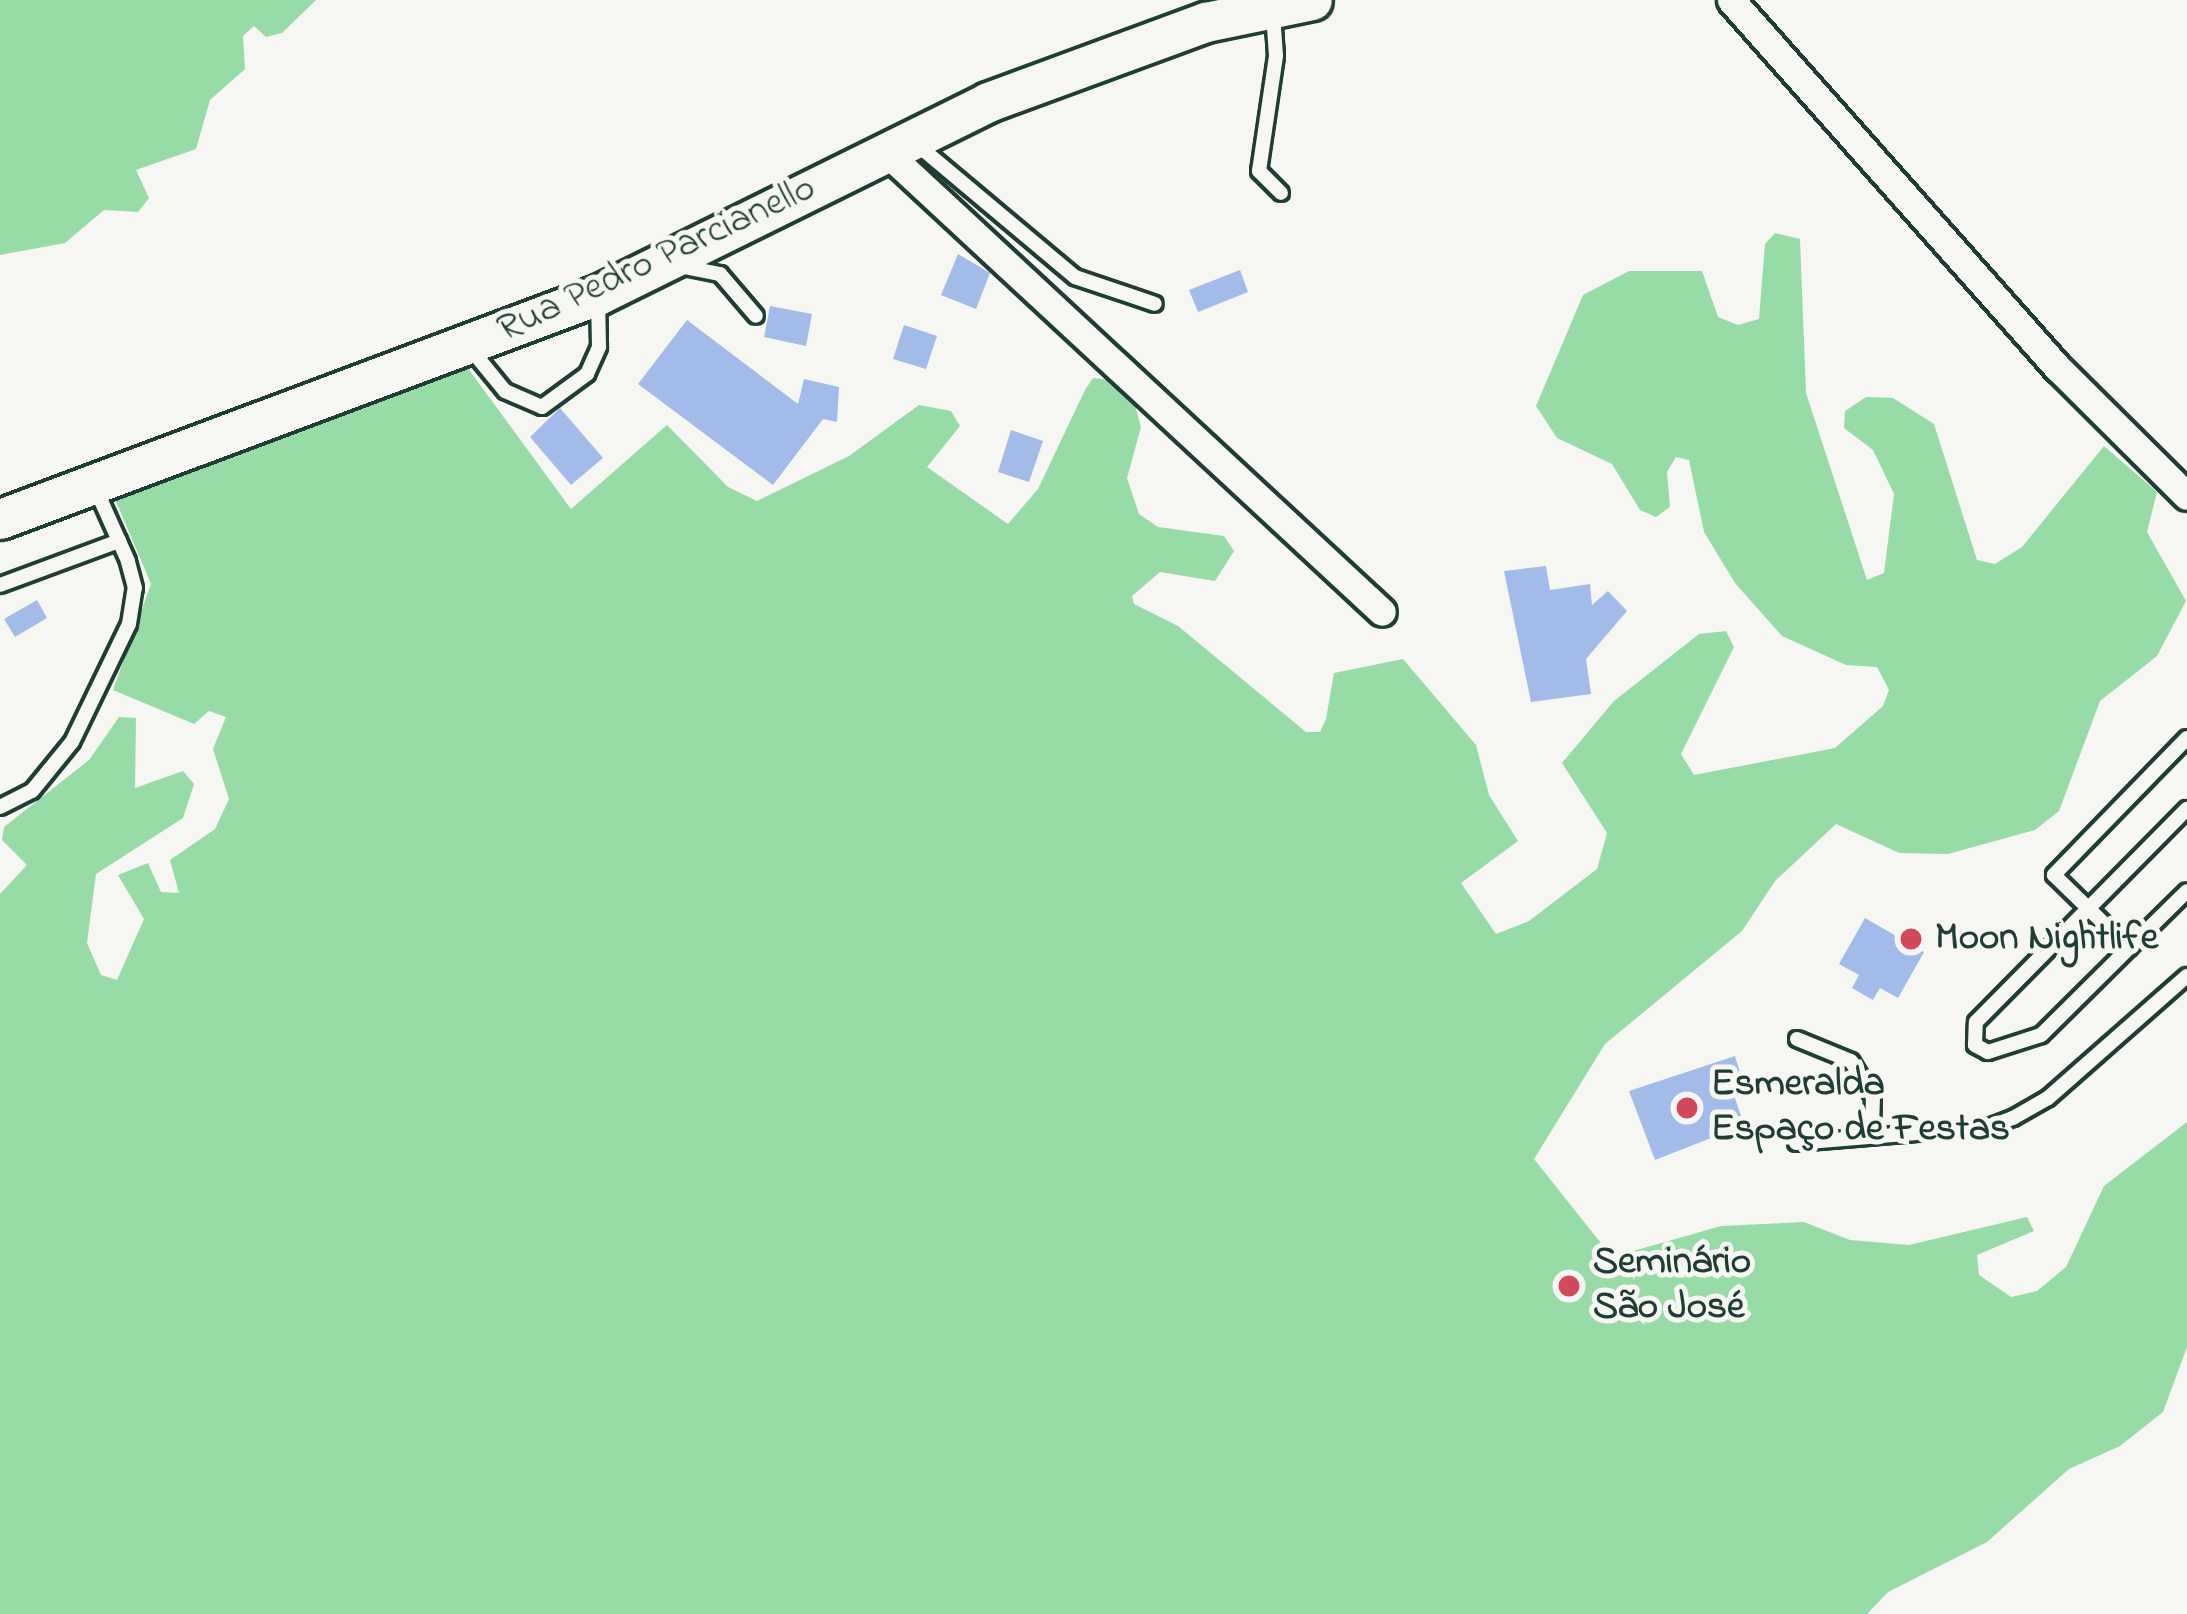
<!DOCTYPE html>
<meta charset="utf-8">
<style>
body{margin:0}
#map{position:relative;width:2187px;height:1614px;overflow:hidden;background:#f6f6f2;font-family:"Indie Flower",sans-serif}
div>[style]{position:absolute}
.green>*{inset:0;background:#97dba7}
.building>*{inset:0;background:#a2bbe8}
.roads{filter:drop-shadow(3px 0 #1f3d34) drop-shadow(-3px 0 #1f3d34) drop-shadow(0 3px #1f3d34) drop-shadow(0 -3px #1f3d34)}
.lane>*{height:14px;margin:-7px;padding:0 7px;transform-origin:7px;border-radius:7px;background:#f6f6f2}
.street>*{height:27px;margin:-13.5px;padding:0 13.5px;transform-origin:13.5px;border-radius:13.5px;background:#f6f6f2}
.secondary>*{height:39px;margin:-19.5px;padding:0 19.5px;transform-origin:19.5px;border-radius:19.5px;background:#f6f6f2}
.dots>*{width:33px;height:33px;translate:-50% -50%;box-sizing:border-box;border:6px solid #f6f6f2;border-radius:50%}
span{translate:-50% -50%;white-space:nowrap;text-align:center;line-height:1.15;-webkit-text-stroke:10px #f6f6f2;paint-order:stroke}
.street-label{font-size:39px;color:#1f3d34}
.poi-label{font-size:39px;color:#1f3d34;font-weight:700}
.left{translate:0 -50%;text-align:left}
</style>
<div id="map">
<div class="green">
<div style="clip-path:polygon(0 0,316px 0,282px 33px,266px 37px,254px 26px,243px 36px,245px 69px,210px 100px,196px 149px,136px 170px,149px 198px,138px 212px,104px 210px,65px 243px,0 255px)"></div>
<div style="clip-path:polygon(1775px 233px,1800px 239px,1806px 393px,1867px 580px,1884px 573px,1894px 494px,1873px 450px,1844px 428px,1845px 411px,1866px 397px,1893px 398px,1934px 424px,1977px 560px,1995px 564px,2022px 547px,2104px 446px,2157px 492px,2147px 532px,2186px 601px,2157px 656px,2100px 701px,2059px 811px,2035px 830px,1948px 854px,1899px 853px,1836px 824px,1775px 881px,1742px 931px,1605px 1044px,1534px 1159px,1612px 1257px,1721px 1226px,1804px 1222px,1850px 1240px,1909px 1245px,2027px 1217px,2034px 1231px,1977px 1255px,1979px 1275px,2011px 1297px,2037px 1291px,2066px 1267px,2104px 1186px,2187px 1122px,2187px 1347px,2163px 1412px,2120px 1446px,2069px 1469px,1987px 1542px,1888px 1592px,1867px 1614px,0 1614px,0 894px,27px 865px,2px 840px,4px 827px,89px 760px,119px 717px,136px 718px,135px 788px,183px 771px,194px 784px,183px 818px,96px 874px,87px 943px,101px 975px,117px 980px,144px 919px,118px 875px,148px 863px,161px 892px,179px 893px,170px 860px,215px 829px,229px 799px,213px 749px,226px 717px,209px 711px,194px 724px,113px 690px,151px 584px,112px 492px,464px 363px,571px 509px,667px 425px,728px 487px,757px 501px,849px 456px,919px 405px,951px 411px,960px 426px,927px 467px,1008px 524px,1038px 489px,1085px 390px,1093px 378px,1110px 380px,1135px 405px,1141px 427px,1127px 478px,1139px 514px,1158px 527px,1224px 536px,1234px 551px,1215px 581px,1160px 572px,1132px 596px,1134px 604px,1178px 626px,1306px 732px,1320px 732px,1326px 719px,1334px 673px,1403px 659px,1476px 745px,1489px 795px,1518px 841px,1461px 883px,1496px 934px,1529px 921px,1597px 869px,1607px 833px,1562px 763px,1614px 701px,1699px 634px,1726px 631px,1734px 647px,1681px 754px,1694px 775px,1835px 748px,1883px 706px,1889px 690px,1877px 667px,1846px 665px,1782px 636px,1735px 583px,1704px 532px,1689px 460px,1676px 457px,1667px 472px,1670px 507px,1656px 517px,1640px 510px,1612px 464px,1557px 438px,1536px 406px,1583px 295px,1629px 271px,1702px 271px,1718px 317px,1738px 325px,1759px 319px,1765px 244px)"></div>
</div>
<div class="building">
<div style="clip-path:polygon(958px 254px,990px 273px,976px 309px,941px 295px)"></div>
<div style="clip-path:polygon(1240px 270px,1248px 292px,1198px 312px,1189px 290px)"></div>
<div style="clip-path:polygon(770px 306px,812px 314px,806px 346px,764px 337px)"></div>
<div style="clip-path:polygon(687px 320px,798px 404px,804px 379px,839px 387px,837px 422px,823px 419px,773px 485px,638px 384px)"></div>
<div style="clip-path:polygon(904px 325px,937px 336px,926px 369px,893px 359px)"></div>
<div style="clip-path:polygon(560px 408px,603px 458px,571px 485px,530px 437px)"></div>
<div style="clip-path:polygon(1011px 430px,1043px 441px,1029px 482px,998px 472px)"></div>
<div style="clip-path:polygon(1546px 566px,1550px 590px,1590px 584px,1592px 605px,1608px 591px,1627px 611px,1586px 659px,1591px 694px,1531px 702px,1504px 571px)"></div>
<div style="clip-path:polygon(37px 600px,47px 618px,15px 637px,4px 619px)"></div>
<div style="clip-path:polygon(1865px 918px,1924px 952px,1898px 998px,1880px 988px,1873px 1000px,1852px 988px,1859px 975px,1839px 964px)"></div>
<div style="clip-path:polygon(1735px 1056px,1743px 1082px,1731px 1086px,1744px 1125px,1655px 1160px,1629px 1091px)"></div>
</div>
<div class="roads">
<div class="lane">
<div style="left:1273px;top:13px;width:43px;rotate:86deg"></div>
<div style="left:1276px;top:56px;width:116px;rotate:98.4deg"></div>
<div style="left:1259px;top:171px;width:31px;rotate:45deg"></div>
<div style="left:914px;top:142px;width:210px;rotate:40deg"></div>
<div style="left:1075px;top:277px;width:84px;rotate:18.6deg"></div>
<div style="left:679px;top:266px;width:42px;rotate:11deg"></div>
<div style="left:720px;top:274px;width:55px;rotate:49.4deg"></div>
<div style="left:469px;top:347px;width:57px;rotate:50.7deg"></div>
<div style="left:505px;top:391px;width:40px;rotate:23.4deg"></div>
<div style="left:542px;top:407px;width:56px;rotate:-36.3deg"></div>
<div style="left:587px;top:374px;width:30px;rotate:-66deg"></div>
<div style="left:599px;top:347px;width:50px;rotate:-91.1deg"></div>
<div style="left:0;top:585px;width:127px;rotate:-20.3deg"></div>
<div style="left:2187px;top:738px;width:191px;rotate:134.2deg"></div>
<div style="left:2054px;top:875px;width:105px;rotate:44.2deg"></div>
<div style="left:2129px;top:948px;width:81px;rotate:-44.5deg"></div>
<div style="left:0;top:807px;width:36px;rotate:-27deg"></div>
<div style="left:32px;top:791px;width:63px;rotate:-50.8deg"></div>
<div style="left:72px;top:742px;width:131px;rotate:-64.2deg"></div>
<div style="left:129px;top:624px;width:36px;rotate:-81deg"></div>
<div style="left:135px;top:588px;width:28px;rotate:-105deg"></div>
<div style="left:128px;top:561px;width:83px;rotate:-114.1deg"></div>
<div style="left:2129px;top:948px;width:124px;rotate:135.3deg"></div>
<div style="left:2041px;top:1035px;width:56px;rotate:162.2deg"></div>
<div style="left:1988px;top:1052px;width:15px;rotate:-152deg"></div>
<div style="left:1975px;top:1045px;width:23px;rotate:-88deg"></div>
<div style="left:1976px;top:1022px;width:300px;rotate:-45.3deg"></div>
<div style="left:1797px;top:1039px;width:58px;rotate:22.2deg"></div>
<div style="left:1851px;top:1061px;width:42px;rotate:58.6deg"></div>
<div style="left:1873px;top:1097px;width:36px;rotate:92deg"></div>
<div style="left:1796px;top:1143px;width:194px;rotate:-4.7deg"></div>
<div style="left:1989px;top:1127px;width:26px;rotate:-21deg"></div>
<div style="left:2013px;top:1118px;width:40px;rotate:-29.7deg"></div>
<div style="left:2048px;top:1098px;width:185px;rotate:-41.3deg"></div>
</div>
<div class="street">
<div style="left:1731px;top:0;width:494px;rotate:48.4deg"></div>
<div style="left:2059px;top:369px;width:180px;rotate:44.8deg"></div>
<div style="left:886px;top:152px;width:676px;rotate:42.84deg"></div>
</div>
<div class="secondary">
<div style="left:0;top:519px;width:639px;rotate:-20.54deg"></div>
<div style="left:598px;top:295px;width:435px;rotate:-26.3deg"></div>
<div style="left:988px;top:102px;width:232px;rotate:-20.2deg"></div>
<div style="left:1206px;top:22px;width:108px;rotate:-11.7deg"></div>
</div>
</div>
<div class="dots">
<div style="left:1911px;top:939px;background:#d1495b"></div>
<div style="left:1687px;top:1108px;background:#d1495b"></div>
<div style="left:1569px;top:1286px;background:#d1495b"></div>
</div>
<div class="street-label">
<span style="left:657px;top:260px;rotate:-25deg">Rua Pedro Parcianello</span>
</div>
<div class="poi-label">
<span class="left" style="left:1935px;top:939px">Moon Nightlife</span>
<span class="left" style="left:1711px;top:1108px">Esmeralda<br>Espaço de Festas</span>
<span class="left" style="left:1593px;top:1286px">Seminário<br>São José</span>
</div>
</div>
